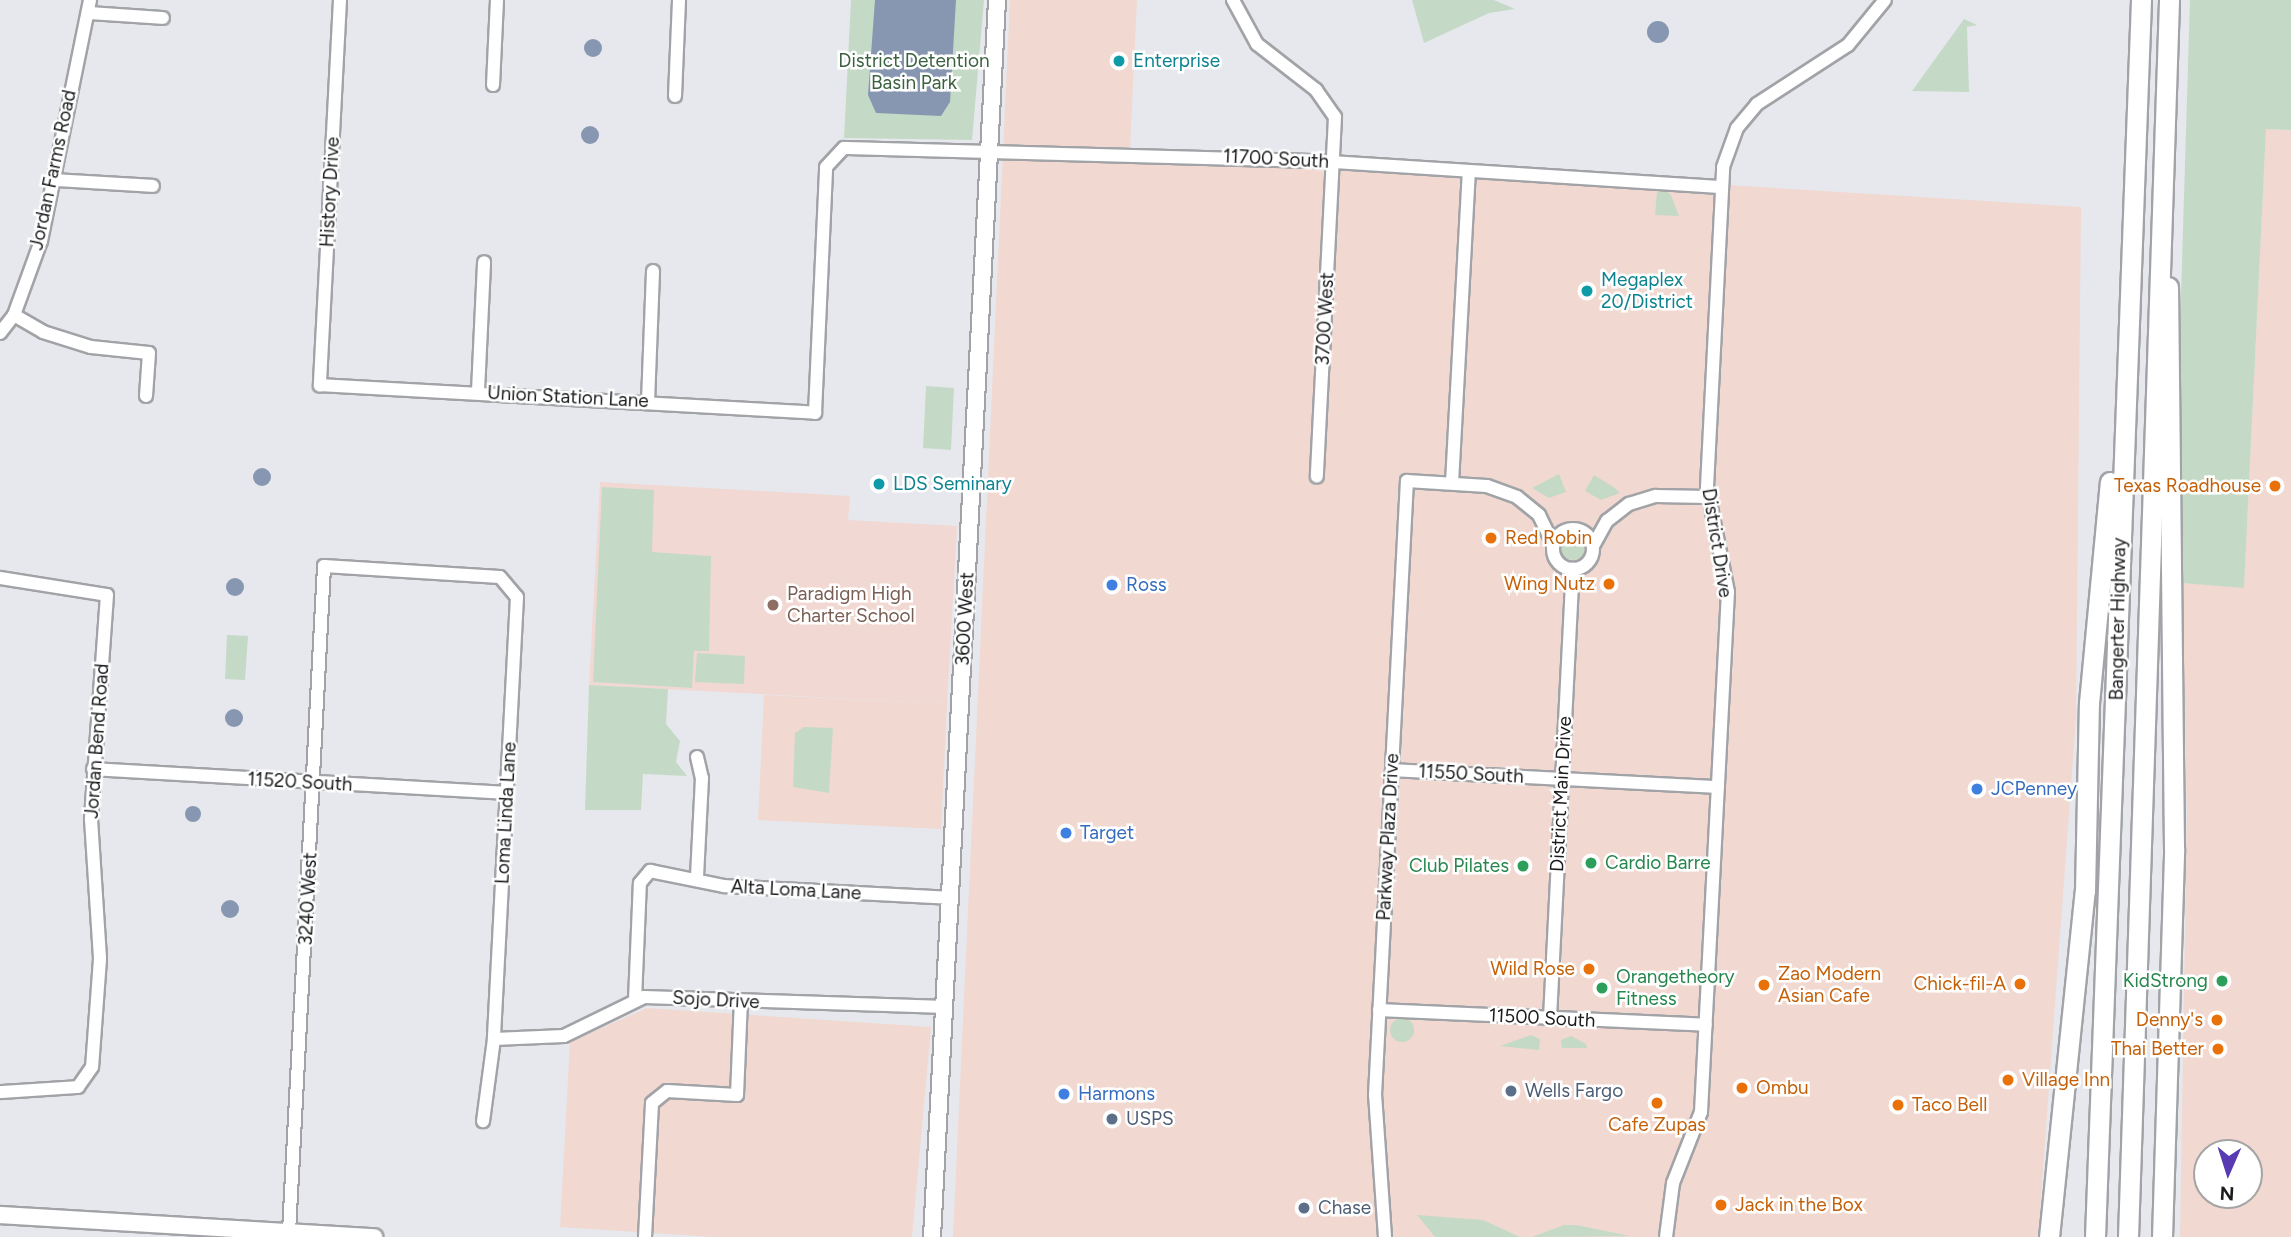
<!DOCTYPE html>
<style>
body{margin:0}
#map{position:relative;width:2291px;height:1237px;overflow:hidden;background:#e6e8ed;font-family:Figtree,sans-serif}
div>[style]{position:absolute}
.commercial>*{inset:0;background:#f1d8d0}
.education>*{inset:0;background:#f2d8d2}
.green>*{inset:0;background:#c5dac6}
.round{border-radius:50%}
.water>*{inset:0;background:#8797b1}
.roads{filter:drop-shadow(2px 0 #a1a3a7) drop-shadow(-2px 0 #a1a3a7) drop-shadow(0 2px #a1a3a7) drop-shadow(0 -2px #a1a3a7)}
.minor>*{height:12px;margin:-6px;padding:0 6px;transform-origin:6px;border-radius:6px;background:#fff}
.minor>.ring{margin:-6px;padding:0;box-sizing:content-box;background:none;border:12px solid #fff;border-radius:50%}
.major>*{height:16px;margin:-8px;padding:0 8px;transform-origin:8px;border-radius:8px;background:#fff}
.highway>*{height:19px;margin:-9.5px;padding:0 9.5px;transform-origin:9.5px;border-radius:9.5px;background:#fff}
.dots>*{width:19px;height:19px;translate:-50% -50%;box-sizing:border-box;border:4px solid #fff;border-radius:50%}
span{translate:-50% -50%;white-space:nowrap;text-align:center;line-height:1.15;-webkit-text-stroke:5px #fff;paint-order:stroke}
.park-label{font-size:19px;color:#3a623f}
.culture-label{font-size:19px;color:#0d838f}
.left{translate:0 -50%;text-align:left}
.street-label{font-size:19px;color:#1b1c1e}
.food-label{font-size:19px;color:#c56008}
.right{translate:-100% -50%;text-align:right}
.shop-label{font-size:19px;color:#366cbe}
.education-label{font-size:19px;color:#785e54}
.leisure-label{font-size:19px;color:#27864d}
.service-label{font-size:19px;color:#4e5e75}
.north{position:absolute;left:2193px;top:1139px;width:70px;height:70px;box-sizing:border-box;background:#fff;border:2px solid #a4a4a5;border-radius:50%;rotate:183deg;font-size:19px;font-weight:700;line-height:28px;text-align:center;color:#1b1c1e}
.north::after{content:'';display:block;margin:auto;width:24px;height:32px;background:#583ab2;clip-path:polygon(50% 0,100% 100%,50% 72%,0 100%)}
</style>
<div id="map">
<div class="commercial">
<div style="clip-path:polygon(1010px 0,1137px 0,1130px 148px,2081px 207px,2076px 717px,2038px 1237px,953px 1237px)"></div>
<div style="clip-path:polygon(evenodd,2266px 129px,2291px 130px,2291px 1237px,2180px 1237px,2187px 810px,2181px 583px,2244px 587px,2266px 129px,2207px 1153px,2249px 1153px,2249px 1195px,2207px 1195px,2207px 1153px)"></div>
<div style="clip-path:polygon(764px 695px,947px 704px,941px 829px,758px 820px)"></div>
<div style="clip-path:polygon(647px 1008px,931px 1027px,912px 1237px,714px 1237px,560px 1227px,570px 1042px)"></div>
</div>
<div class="education">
<div style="clip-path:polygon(600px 482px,850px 496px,848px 520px,957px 526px,947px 704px,589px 685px)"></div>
</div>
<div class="green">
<div style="clip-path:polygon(851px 0,984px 0,972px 140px,844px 138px)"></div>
<div style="clip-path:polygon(1412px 0,1494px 0,1515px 9px,1489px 13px,1424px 43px)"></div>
<div style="clip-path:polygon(2190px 0,2291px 0,2291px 130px,2266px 129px,2244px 588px,2181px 583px,2178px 393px)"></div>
<div style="clip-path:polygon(1964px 19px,1977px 25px,1967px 27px,1969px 92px,1912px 91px)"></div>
<div style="clip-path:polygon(1666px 191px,1671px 195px,1679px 216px,1655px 215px,1657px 192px)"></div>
<div style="clip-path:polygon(926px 386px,954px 388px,951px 450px,923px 448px)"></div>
<div style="clip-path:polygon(1559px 474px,1566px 492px,1549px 498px,1532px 488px)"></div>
<div style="clip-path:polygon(1594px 475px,1615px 488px,1620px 493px,1601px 500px,1585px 491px)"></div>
<div style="clip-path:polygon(602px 487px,654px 490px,652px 552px,711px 556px,709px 651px,694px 651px,692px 688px,593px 682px)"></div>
<div class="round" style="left:1561px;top:536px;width:24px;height:24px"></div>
<div style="clip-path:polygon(227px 635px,248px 636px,245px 680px,225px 679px)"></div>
<div style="clip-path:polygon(697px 653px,745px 656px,744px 684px,695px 682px)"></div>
<div style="clip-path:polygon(589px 685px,668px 689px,666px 724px,680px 741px,676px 762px,687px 776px,643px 774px,641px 810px,585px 810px)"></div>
<div style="clip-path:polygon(804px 727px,833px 728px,829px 793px,793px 787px,795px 733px)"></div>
<div class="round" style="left:1390px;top:1018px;width:24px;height:24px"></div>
<div style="clip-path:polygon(1531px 1035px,1540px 1039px,1539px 1050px,1500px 1046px)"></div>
<div style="clip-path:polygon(1571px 1036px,1586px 1044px,1587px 1048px,1562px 1048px,1561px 1040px)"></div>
<div style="clip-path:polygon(1417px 1215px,1483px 1220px,1520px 1237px,1435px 1237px)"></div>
<div style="clip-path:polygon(1564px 1225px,1576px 1225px,1630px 1236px,1532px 1237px)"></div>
</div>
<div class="water">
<div style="clip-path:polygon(875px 0,956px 0,950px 102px,941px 116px,876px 113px,868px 95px)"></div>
<div class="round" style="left:1647px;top:21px;width:22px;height:22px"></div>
<div class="round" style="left:584px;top:39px;width:18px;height:18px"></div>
<div class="round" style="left:581px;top:126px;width:18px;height:18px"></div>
<div class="round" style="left:253px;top:468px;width:18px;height:18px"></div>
<div class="round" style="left:226px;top:578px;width:18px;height:18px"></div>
<div class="round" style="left:225px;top:709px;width:18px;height:18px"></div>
<div class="round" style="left:185px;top:806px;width:16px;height:16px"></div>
<div class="round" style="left:221px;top:900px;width:18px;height:18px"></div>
</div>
<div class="roads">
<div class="minor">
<div style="left:340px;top:0;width:386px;rotate:93deg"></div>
<div style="left:320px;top:385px;width:496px;rotate:3.2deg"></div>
<div style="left:815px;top:413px;width:246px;rotate:-87.4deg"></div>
<div style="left:826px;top:167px;width:26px;rotate:-47deg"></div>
<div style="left:844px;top:148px;width:489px;rotate:1.6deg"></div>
<div style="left:1333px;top:162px;width:389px;rotate:3.7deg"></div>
<div style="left:1233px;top:0;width:50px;rotate:61.4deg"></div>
<div style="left:1257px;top:44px;width:75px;rotate:37.9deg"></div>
<div style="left:1316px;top:90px;width:33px;rotate:55deg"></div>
<div style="left:1335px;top:117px;width:360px;rotate:92.9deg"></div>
<div style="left:88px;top:13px;width:75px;rotate:3.8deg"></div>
<div style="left:493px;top:85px;width:85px;rotate:-87.3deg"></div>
<div style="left:675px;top:96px;width:96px;rotate:-87.6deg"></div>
<div style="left:55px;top:180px;width:98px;rotate:3.5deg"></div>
<div style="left:14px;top:315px;width:34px;rotate:30deg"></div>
<div style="left:43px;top:332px;width:50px;rotate:17.4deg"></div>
<div style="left:91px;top:347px;width:58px;rotate:5.9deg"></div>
<div style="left:149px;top:353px;width:43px;rotate:94deg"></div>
<div style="left:0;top:333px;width:23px;rotate:-52deg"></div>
<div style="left:14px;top:315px;width:79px;rotate:-70deg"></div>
<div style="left:41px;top:241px;width:246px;rotate:-78.5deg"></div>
<div style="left:478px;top:391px;width:129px;rotate:-87.3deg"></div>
<div style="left:648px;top:402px;width:131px;rotate:-87.8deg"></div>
<div style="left:1452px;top:483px;width:312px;rotate:-86.9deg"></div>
<div class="ring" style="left:1553px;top:529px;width:28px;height:28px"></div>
<div style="left:1593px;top:546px;width:29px;rotate:-61deg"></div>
<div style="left:1607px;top:521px;width:28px;rotate:-38deg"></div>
<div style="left:1629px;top:504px;width:28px;rotate:-17deg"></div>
<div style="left:1656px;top:496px;width:51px;rotate:1.1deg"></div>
<div style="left:0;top:578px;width:108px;rotate:9deg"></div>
<div style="left:107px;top:595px;width:225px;rotate:94.1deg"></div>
<div style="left:91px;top:819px;width:140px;rotate:86.3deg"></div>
<div style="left:100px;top:959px;width:108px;rotate:94.2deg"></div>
<div style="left:92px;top:1067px;width:24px;rotate:125deg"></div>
<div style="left:78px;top:1087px;width:78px;rotate:176.3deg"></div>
<div style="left:697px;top:757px;width:22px;rotate:77deg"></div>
<div style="left:702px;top:778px;width:98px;rotate:92.9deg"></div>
<div style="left:93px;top:769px;width:414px;rotate:3.3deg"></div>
<div style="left:1392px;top:770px;width:326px;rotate:3deg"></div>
<div style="left:635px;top:1000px;width:117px;rotate:-87.6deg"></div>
<div style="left:640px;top:883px;width:16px;rotate:-50deg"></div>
<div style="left:650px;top:871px;width:76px;rotate:11.5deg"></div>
<div style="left:724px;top:886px;width:228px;rotate:3deg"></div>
<div style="left:1379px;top:1010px;width:327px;rotate:2.6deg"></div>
<div style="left:1550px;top:1018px;width:450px;rotate:-87.1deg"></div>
<div style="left:494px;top:1039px;width:70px;rotate:-2.5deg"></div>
<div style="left:564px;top:1036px;width:89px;rotate:-26deg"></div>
<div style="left:644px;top:997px;width:302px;rotate:1.9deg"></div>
<div style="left:289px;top:1232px;width:667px;rotate:-86.99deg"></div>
<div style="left:324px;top:566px;width:176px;rotate:3.6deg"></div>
<div style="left:500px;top:577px;width:26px;rotate:50deg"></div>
<div style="left:517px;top:597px;width:443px;rotate:93deg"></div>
<div style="left:494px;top:1039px;width:83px;rotate:97.6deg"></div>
<div style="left:645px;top:1237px;width:134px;rotate:-87deg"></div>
<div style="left:652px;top:1103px;width:19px;rotate:-39deg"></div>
<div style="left:667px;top:1091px;width:70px;rotate:3.3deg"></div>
<div style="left:737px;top:1095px;width:94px;rotate:-87.6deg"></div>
<div style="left:1385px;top:1237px;width:142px;rotate:-94deg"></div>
<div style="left:1375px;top:1095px;width:615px;rotate:-87.02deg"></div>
<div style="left:1407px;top:481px;width:80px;rotate:3.6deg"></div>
<div style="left:1487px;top:486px;width:32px;rotate:20deg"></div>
<div style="left:1517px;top:497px;width:28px;rotate:39deg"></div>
<div style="left:1539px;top:515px;width:32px;rotate:64deg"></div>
<div style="left:1666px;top:1237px;width:54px;rotate:-82.6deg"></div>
<div style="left:1673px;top:1183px;width:76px;rotate:-68.5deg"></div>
<div style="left:1701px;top:1112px;width:521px;rotate:-87.03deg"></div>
<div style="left:1728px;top:592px;width:107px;rotate:-101.3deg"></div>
<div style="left:1707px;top:487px;width:320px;rotate:-87.1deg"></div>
<div style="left:1723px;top:167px;width:41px;rotate:-70.3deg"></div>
<div style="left:1737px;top:128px;width:31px;rotate:-50deg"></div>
<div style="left:1757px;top:104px;width:108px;rotate:-33deg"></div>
<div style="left:1848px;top:45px;width:58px;rotate:-50.6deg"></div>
</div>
<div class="major">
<div style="left:0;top:1215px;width:375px;rotate:3.4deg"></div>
<div style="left:932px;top:1237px;width:1239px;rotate:-86.99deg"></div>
</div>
<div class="highway">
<div style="left:2049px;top:1237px;width:348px;rotate:-84.1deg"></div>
<div style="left:2085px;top:891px;width:188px;rotate:-88.8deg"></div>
<div style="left:2089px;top:703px;width:222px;rotate:-84.6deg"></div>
<div style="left:2095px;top:1237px;width:1238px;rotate:-87.87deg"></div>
<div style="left:2128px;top:1237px;width:1238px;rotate:-88.1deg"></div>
<div style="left:2162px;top:1237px;width:389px;rotate:-88.2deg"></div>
<div style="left:2174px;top:848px;width:561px;rotate:-90.61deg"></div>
</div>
</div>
<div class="dots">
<div style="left:1119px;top:61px;background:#0f9aa8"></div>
<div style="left:1587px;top:291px;background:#0f9aa8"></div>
<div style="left:879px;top:484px;background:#0f9aa8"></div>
<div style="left:2275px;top:486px;background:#e8710a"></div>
<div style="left:1491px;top:538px;background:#e8710a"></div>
<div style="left:1609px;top:584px;background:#e8710a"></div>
<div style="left:1112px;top:585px;background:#3f7fe0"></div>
<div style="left:773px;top:605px;background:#8d6e63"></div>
<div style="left:1977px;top:789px;background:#3f7fe0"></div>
<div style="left:1066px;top:833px;background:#3f7fe0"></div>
<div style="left:1591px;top:863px;background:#2e9e5b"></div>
<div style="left:1523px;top:866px;background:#2e9e5b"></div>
<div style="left:1589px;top:969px;background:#e8710a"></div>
<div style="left:2222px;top:981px;background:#2e9e5b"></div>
<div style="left:2020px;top:984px;background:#e8710a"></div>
<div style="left:1764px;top:985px;background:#e8710a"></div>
<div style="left:1602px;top:988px;background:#2e9e5b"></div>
<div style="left:2217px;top:1020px;background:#e8710a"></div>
<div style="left:2218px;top:1049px;background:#e8710a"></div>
<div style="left:2008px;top:1080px;background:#e8710a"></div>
<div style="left:1742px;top:1088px;background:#e8710a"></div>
<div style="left:1511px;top:1091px;background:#5c6f8a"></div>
<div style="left:1064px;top:1094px;background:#3f7fe0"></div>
<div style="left:1657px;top:1103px;background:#e8710a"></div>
<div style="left:1898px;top:1105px;background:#e8710a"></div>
<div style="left:1112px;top:1119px;background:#5c6f8a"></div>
<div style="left:1721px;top:1205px;background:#e8710a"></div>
<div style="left:1304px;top:1208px;background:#5c6f8a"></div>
</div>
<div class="park-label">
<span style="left:914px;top:72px">District Detention<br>Basin Park</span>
</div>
<div class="culture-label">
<span class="left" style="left:1133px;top:61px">Enterprise</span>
<span class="left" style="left:1601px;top:291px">Megaplex<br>20/District</span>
<span class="left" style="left:893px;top:484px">LDS Seminary</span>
</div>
<div class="street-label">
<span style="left:1276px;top:159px;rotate:3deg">11700 South</span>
<span style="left:53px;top:170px;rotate:-78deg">Jordan Farms Road</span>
<span style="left:330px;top:192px;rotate:-87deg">History Drive</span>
<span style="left:1325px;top:319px;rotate:-87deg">3700 West</span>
<span style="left:568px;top:397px;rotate:3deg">Union Station Lane</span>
<span style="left:1717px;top:543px;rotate:81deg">District Drive</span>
<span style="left:965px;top:619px;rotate:-87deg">3600 West</span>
<span style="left:2118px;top:619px;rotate:-89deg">Bangerter Highway</span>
<span style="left:97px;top:741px;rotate:-86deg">Jordan Bend Road</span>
<span style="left:1471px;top:774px;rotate:3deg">11550 South</span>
<span style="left:300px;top:782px;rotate:3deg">11520 South</span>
<span style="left:1561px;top:794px;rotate:-87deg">District Main Drive</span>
<span style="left:506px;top:813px;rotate:-87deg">Loma Linda Lane</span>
<span style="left:1388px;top:837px;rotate:-87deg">Parkway Plaza Drive</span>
<span style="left:796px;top:890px;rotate:3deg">Alta Loma Lane</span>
<span style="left:308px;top:899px;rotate:-87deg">3240 West</span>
<span style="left:716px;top:1000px;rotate:3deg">Sojo Drive</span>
<span style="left:1542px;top:1018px;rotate:3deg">11500 South</span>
</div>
<div class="food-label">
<span class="right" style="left:2261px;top:486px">Texas Roadhouse</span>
<span class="left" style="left:1505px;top:538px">Red Robin</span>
<span class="right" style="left:1595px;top:584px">Wing Nutz</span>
<span class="right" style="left:1575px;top:969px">Wild Rose</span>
<span class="left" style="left:1778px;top:985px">Zao Modern<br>Asian Cafe</span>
<span class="right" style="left:2006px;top:984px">Chick-fil-A</span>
<span class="right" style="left:2203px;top:1020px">Denny's</span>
<span class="right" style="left:2204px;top:1049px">Thai Better</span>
<span class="left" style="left:2022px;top:1080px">Village Inn</span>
<span class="left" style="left:1756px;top:1088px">Ombu</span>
<span class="left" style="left:1912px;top:1105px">Taco Bell</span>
<span style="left:1657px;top:1125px">Cafe Zupas</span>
<span class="left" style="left:1735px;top:1205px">Jack in the Box</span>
</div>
<div class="shop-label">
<span class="left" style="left:1126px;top:585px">Ross</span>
<span class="left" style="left:1991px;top:789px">JCPenney</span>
<span class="left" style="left:1080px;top:833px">Target</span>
<span class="left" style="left:1078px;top:1094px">Harmons</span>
</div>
<div class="education-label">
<span class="left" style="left:787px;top:605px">Paradigm High<br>Charter School</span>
</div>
<div class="leisure-label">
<span class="left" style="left:1605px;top:863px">Cardio Barre</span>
<span class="right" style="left:1509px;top:866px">Club Pilates</span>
<span class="left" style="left:1616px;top:988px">Orangetheory<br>Fitness</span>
<span class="right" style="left:2208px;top:981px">KidStrong</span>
</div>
<div class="service-label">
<span class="left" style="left:1525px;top:1091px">Wells Fargo</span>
<span class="left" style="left:1126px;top:1119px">USPS</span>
<span class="left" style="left:1318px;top:1208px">Chase</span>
</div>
<div class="north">N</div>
</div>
